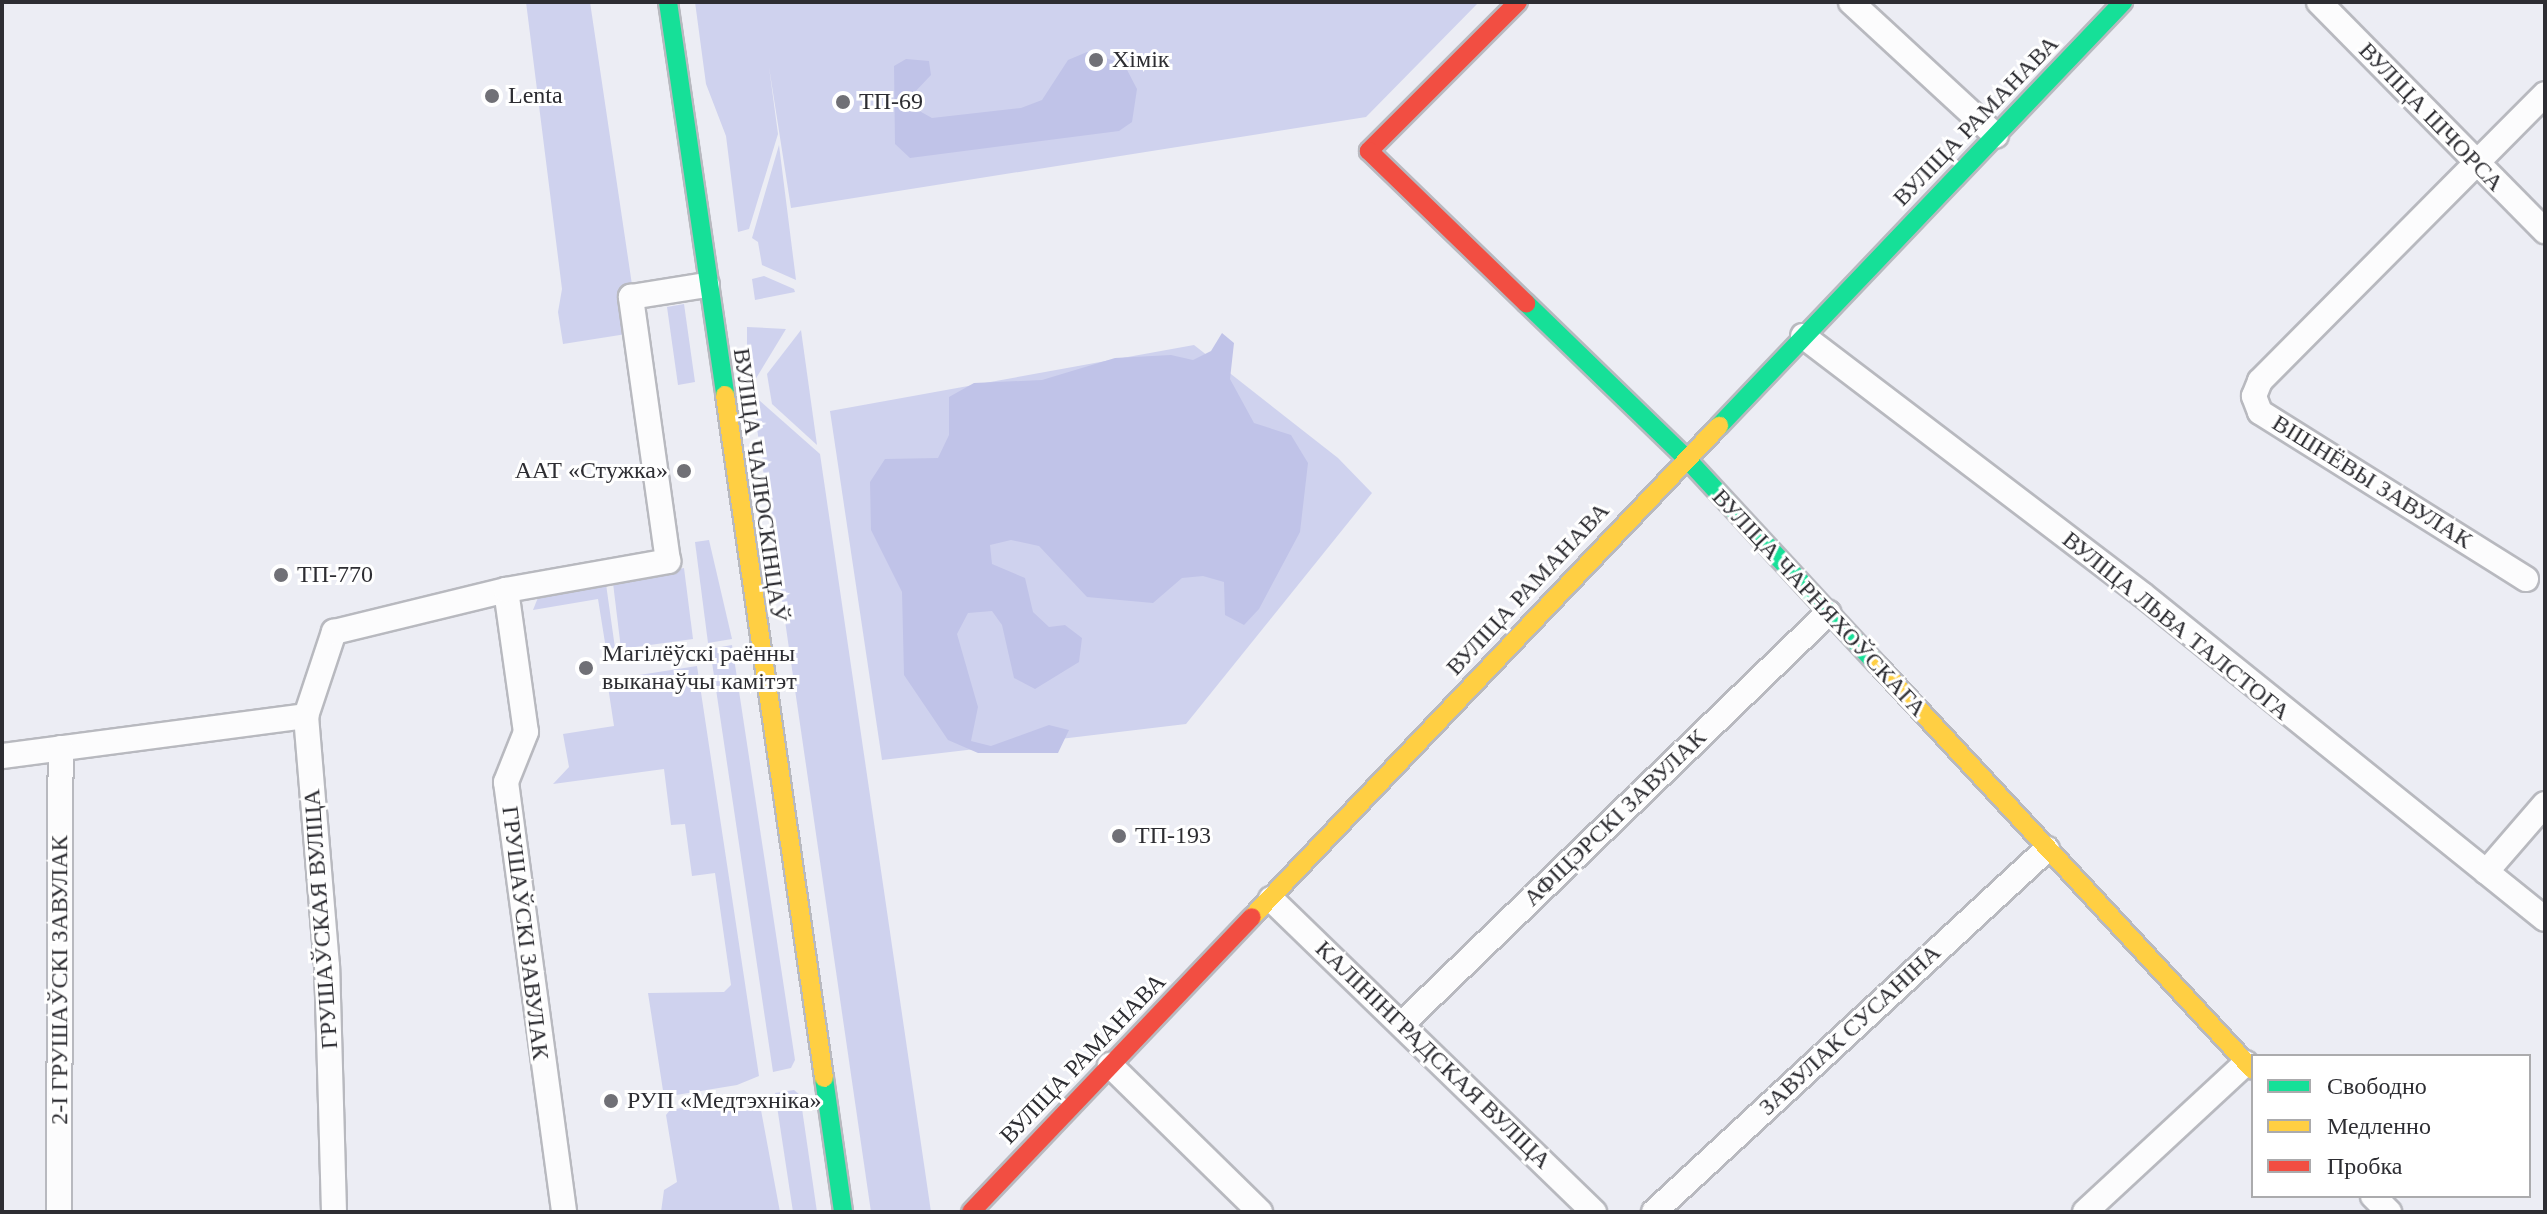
<!DOCTYPE html>
<meta charset="utf-8">
<style>
body{margin:0}
#map{position:relative;width:2547px;height:1214px;overflow:hidden;background:#ecedf4;font-family:Georgia,serif}
div>[style]{position:absolute}
.green>*{inset:0;background:#cfd2ee}
.forest>*{inset:0;background:#c0c3e8}
.roads{filter:drop-shadow(2px 0 #b8b9bf) drop-shadow(-2px 0 #b8b9bf) drop-shadow(0 2px #b8b9bf) drop-shadow(0 -2px #b8b9bf)}
.street>*{height:24px;margin:-12px;padding:0 12px;transform-origin:12px;border-radius:12px;background:#fcfcfd}
.fast>*{height:18px;margin:-9px;padding:0 9px;transform-origin:9px;border-radius:9px;background:#16e098}
.slow>*{height:18px;margin:-9px;padding:0 9px;transform-origin:9px;border-radius:9px;background:#ffcf43}
.jam>*{height:18px;margin:-9px;padding:0 9px;transform-origin:9px;border-radius:9px;background:#f24e42}
.dots>*{width:22px;height:22px;translate:-50% -50%;box-sizing:border-box;border:4px solid #fff;border-radius:50%}
span{translate:-50% -50%;white-space:nowrap;text-align:center;line-height:1.15;-webkit-text-stroke:6px #fff;paint-order:stroke}
.poi-label{font-size:24px;color:#2d2d32}
.left{translate:0 -50%;text-align:left}
.right{translate:-100% -50%;text-align:right}
.street-label{font-size:24px;color:#2d2d32}
.frame{position:absolute;inset:0;border:4px solid #2d2d32;pointer-events:none}
.legend{position:absolute;left:2251px;top:1054px;width:280px;height:144px;box-sizing:border-box;background:#fff;border:2px solid #ababad;margin:0;padding:10px 14px;list-style:none;font-size:24px;color:#2d2d32}
.legend li{display:flex;align-items:center;gap:16px;height:40px}
.legend b{width:40px;border:2px solid #ababad}
</style>
<div id="map">
<div class="green">
<div style="clip-path:polygon(526px 2px,590px 2px,639px 332px,563px 344px,558px 312px,562px 289px)"></div>
<div style="clip-path:polygon(695px 2px,1479px 2px,1366px 117px,791px 208px,769px 67px,778px 134px,749px 229px,738px 232px,726px 136px,706px 84px)"></div>
<div style="clip-path:polygon(779px 145px,796px 280px,762px 265px,758px 242px,752px 238px)"></div>
<div style="clip-path:polygon(764px 276px,794px 289px,795px 292px,755px 300px,752px 279px)"></div>
<div style="clip-path:polygon(684px 304px,695px 382px,678px 385px,667px 307px)"></div>
<div style="clip-path:polygon(747px 327px,786px 329px,755px 380px,747px 364px)"></div>
<div style="clip-path:polygon(801px 330px,817px 445px,772px 404px,767px 374px)"></div>
<div style="clip-path:polygon(1194px 345px,1338px 458px,1372px 493px,1186px 724px,882px 760px,830px 411px)"></div>
<div style="clip-path:polygon(752px 394px,820px 454px,931px 1212px,871px 1212px)"></div>
<div style="clip-path:polygon(709px 540px,732px 639px,708px 643px,695px 542px)"></div>
<div style="clip-path:polygon(684px 568px,693px 639px,621px 649px,613px 583px)"></div>
<div style="clip-path:polygon(606px 584px,615px 648px,606px 649px,598px 599px,533px 610px,539px 595px)"></div>
<div style="clip-path:polygon(732px 645px,795px 1060px,791px 1068px,773px 1072px,710px 649px)"></div>
<div style="clip-path:polygon(697px 666px,759px 1076px,737px 1085px,664px 1097px,648px 993px,724px 992px,731px 985px,715px 873px,692px 876px,685px 824px,671px 825px,664px 769px,553px 784px,569px 767px,563px 734px,614px 726px,607px 680px)"></div>
<div style="clip-path:polygon(794px 1090px,800px 1095px,817px 1212px,793px 1212px,775px 1093px)"></div>
<div style="clip-path:polygon(758px 1094px,780px 1212px,661px 1212px,664px 1190px,677px 1182px,666px 1115px,670px 1110px)"></div>
</div>
<div class="forest">
<div style="clip-path:polygon(1087px 52px,1124px 64px,1137px 89px,1132px 122px,1119px 131px,910px 158px,895px 144px,894px 66px,906px 59px,929px 61px,931px 75px,913px 94px,914px 108px,932px 118px,1021px 108px,1042px 100px,1068px 60px)"></div>
<div style="clip-path:polygon(1222px 333px,1234px 343px,1230px 379px,1254px 423px,1291px 435px,1308px 463px,1300px 532px,1259px 609px,1244px 625px,1225px 615px,1224px 582px,1203px 576px,1182px 578px,1153px 603px,1087px 597px,1039px 546px,1011px 540px,990px 545px,992px 564px,1025px 578px,1033px 612px,1049px 627px,1065px 625px,1082px 638px,1079px 662px,1035px 689px,1014px 678px,1002px 625px,992px 611px,968px 613px,957px 634px,978px 707px,971px 741px,991px 746px,1049px 725px,1069px 730px,1058px 753px,978px 753px,948px 740px,904px 675px,902px 592px,871px 530px,870px 482px,885px 459px,938px 458px,949px 435px,949px 397px,974px 383px,1042px 380px,1115px 358px,1171px 355px,1193px 360px,1211px 351px)"></div>
</div>
<div class="roads">
<div class="street">
<div style="left:1851px;top:2px;width:197px;rotate:42.7deg"></div>
<div style="left:2319px;top:2px;width:322px;rotate:45.4deg"></div>
<div style="left:1803px;top:336px;width:427px;rotate:37.3deg"></div>
<div style="left:2143px;top:595px;width:516px;rotate:38.87deg"></div>
<div style="left:2526px;top:579px;width:314px;rotate:-147.9deg"></div>
<div style="left:2260px;top:412px;width:17px;rotate:-111deg"></div>
<div style="left:2254px;top:396px;width:16px;rotate:-68deg"></div>
<div style="left:2260px;top:381px;width:404px;rotate:-45.2deg"></div>
<div style="left:506px;top:590px;width:143px;rotate:82deg"></div>
<div style="left:526px;top:732px;width:54px;rotate:111.8deg"></div>
<div style="left:506px;top:782px;width:434px;rotate:82.3deg"></div>
<div style="left:2px;top:756px;width:307px;rotate:-7.5deg"></div>
<div style="left:2486px;top:872px;width:90px;rotate:-49.1deg"></div>
<div style="left:1271px;top:899px;width:450px;rotate:44.1deg"></div>
<div style="left:1403px;top:1023px;width:591px;rotate:-43.97deg"></div>
<div style="left:1110px;top:1065px;width:210px;rotate:44.4deg"></div>
<div style="left:2373px;top:1196px;width:23px;rotate:45deg"></div>
<div style="left:59px;top:1212px;width:464px;rotate:-89.8deg"></div>
<div style="left:334px;top:1212px;width:246px;rotate:-91.6deg"></div>
<div style="left:327px;top:966px;width:251px;rotate:-94.8deg"></div>
<div style="left:306px;top:716px;width:89px;rotate:-71.6deg"></div>
<div style="left:334px;top:632px;width:177px;rotate:-13.7deg"></div>
<div style="left:506px;top:590px;width:165px;rotate:-10.1deg"></div>
<div style="left:668px;top:561px;width:267px;rotate:-98deg"></div>
<div style="left:631px;top:297px;width:77px;rotate:-9deg"></div>
<div style="left:1654px;top:1212px;width:535px;rotate:-42.73deg"></div>
<div style="left:2085px;top:1212px;width:219px;rotate:-42.8deg"></div>
</div>
<div class="fast">
<div style="left:668px;top:2px;width:397px;rotate:81.7deg"></div>
<div style="left:1526px;top:303px;width:223px;rotate:44.1deg"></div>
<div style="left:1686px;top:458px;width:281px;rotate:47.2deg"></div>
<div style="left:1719px;top:426px;width:586px;rotate:-46.38deg"></div>
<div style="left:824px;top:1078px;width:135px;rotate:81.9deg"></div>
</div>
<div class="slow">
<div style="left:725px;top:395px;width:690px;rotate:81.75deg"></div>
<div style="left:1877px;top:664px;width:553px;rotate:47.2deg"></div>
<div style="left:1252px;top:917px;width:678px;rotate:-46.44deg"></div>
</div>
<div class="jam">
<div style="left:1518px;top:2px;width:211px;rotate:135deg"></div>
<div style="left:1369px;top:151px;width:219px;rotate:44.1deg"></div>
<div style="left:971px;top:1212px;width:407px;rotate:-46.4deg"></div>
</div>
</div>
<div class="dots">
<div style="left:1096px;top:60px;background:#707076"></div>
<div style="left:492px;top:96px;background:#707076"></div>
<div style="left:843px;top:102px;background:#707076"></div>
<div style="left:684px;top:471px;background:#707076"></div>
<div style="left:281px;top:575px;background:#707076"></div>
<div style="left:586px;top:668px;background:#707076"></div>
<div style="left:1119px;top:836px;background:#707076"></div>
<div style="left:611px;top:1101px;background:#707076"></div>
</div>
<div class="poi-label">
<span class="left" style="left:1112px;top:60px">Хімік</span>
<span class="left" style="left:508px;top:96px">Lenta</span>
<span class="left" style="left:859px;top:102px">ТП-69</span>
<span class="right" style="left:668px;top:471px">ААТ «Стужка»</span>
<span class="left" style="left:297px;top:575px">ТП-770</span>
<span class="left" style="left:602px;top:668px">Магілёўскі раённы<br>выканаўчы камітэт</span>
<span class="left" style="left:1135px;top:836px">ТП-193</span>
<span class="left" style="left:627px;top:1101px">РУП «Медтэхніка»</span>
</div>
<div class="street-label">
<span style="left:2431px;top:117px;rotate:46deg">ВУЛІЦА ШЧОРСА</span>
<span style="left:1976px;top:121px;rotate:-46deg">ВУЛІЦА РАМАНАВА</span>
<span style="left:2372px;top:482px;rotate:32deg">ВІШНЁВЫ ЗАВУЛАК</span>
<span style="left:760px;top:485px;rotate:82deg">ВУЛІЦА ЧАЛЮСКІНЦАЎ</span>
<span style="left:1528px;top:589px;rotate:-47deg">ВУЛІЦА РАМАНАВА</span>
<span style="left:1819px;top:603px;rotate:47deg">ВУЛІЦА ЧАРНЯХОЎСКАГА</span>
<span style="left:2176px;top:626px;rotate:39deg">ВУЛІЦА ЛЬВА ТАЛСТОГА</span>
<span style="left:1615px;top:818px;rotate:-44deg">АФІЦЭРСКІ ЗАВУЛАК</span>
<span style="left:321px;top:919px;rotate:-94deg">ГРУШАЎСКАЯ ВУЛІЦА</span>
<span style="left:525px;top:933px;rotate:83deg">ГРУШАЎСКІ ЗАВУЛАК</span>
<span style="left:60px;top:980px;rotate:-90deg">2-І ГРУШАЎСКІ ЗАВУЛАК</span>
<span style="left:1850px;top:1030px;rotate:-43deg">ЗАВУЛАК СУСАНІНА</span>
<span style="left:1433px;top:1055px;rotate:44deg">КАЛІНІНГРАДСКАЯ ВУЛІЦА</span>
<span style="left:1083px;top:1059px;rotate:-46deg">ВУЛІЦА РАМАНАВА</span>
</div>
<div class="frame"></div>
<ul class="legend">
<li><b style="height:10px;background:#16e098"></b>Свободно</li>
<li><b style="height:10px;background:#ffcf43"></b>Медленно</li>
<li><b style="height:10px;background:#f24e42"></b>Пробка</li>
</ul>
</div>
